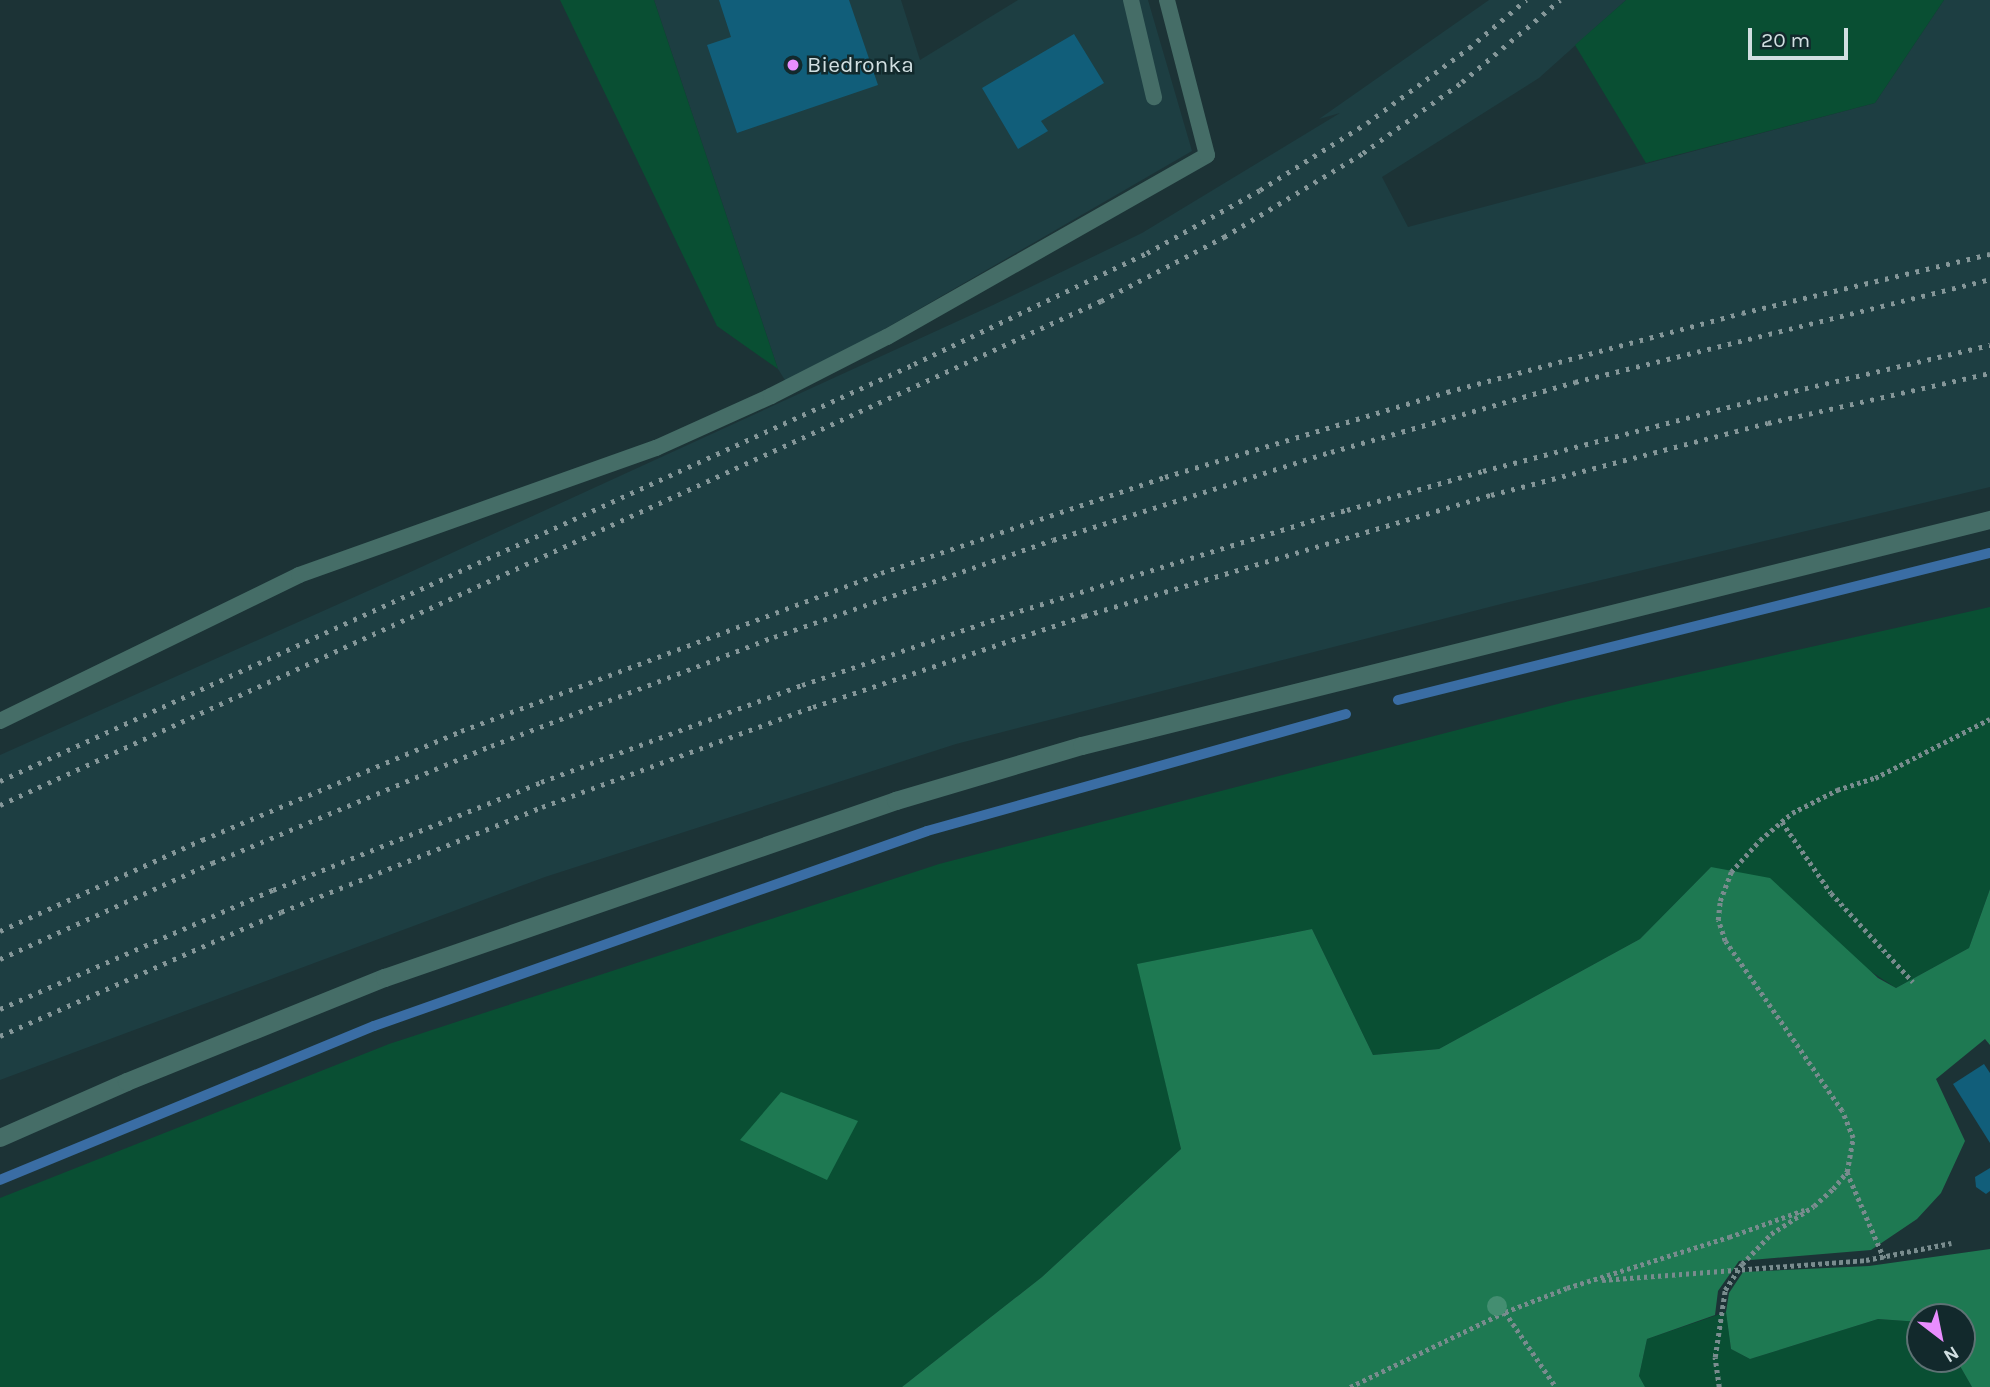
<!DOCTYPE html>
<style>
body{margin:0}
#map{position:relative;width:1990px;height:1387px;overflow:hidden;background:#1c3336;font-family:Karla,sans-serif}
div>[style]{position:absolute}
.built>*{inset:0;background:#1d3e42}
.green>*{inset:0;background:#094f33}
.forest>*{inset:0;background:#1e7952}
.stream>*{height:10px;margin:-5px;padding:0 5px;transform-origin:5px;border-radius:5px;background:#3a6da4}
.building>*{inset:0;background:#115e7a}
.path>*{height:4.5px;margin-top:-2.25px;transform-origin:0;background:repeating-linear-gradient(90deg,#798c8e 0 3.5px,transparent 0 7px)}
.service>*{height:16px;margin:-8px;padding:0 8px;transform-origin:8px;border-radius:8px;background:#456d67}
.minor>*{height:18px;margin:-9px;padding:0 9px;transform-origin:9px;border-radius:9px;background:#456d67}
.rail>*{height:5px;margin-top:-2.5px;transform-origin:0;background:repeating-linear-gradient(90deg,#859799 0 3.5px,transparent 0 10.5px)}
.trees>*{width:20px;height:20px;margin:-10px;border-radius:50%;background:#448e71}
.dots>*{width:19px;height:19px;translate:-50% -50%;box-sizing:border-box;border:4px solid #12292c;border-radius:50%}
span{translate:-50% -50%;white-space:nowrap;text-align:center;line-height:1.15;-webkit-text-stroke:5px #12292c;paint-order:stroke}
.poi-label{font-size:23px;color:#d1dfe1}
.left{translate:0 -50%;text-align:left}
.north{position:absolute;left:1906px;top:1303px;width:70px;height:70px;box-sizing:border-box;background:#12292c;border:2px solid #5e7274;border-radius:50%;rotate:148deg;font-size:19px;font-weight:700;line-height:28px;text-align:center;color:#d1dfe1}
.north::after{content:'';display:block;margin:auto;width:24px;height:32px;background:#e98dfe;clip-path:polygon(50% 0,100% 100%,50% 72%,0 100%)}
.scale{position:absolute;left:1748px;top:28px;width:100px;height:32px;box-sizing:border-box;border:4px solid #d1dfe1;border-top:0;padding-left:9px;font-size:21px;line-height:24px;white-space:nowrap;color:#d1dfe1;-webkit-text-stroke:5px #12292c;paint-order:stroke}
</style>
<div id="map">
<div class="built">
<div style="clip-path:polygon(654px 0,901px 0,920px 60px,1018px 0,1148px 0,1192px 151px,788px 385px,778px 369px)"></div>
<div style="clip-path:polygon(1489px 0,1626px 0,1539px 78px,1382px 177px,1408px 227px,1875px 103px,1944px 0,1990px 0,1990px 487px,1505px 603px,956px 744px,545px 877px,0 1080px,0 755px,406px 574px,993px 305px,1142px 233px,1340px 113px,1319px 119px)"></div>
</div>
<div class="green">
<div style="clip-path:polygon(560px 0,654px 0,778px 369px,717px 326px)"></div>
<div style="clip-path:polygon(1626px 0,1944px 0,1875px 103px,1646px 163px,1575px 45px)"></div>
<div style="clip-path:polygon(1990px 607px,1990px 889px,1969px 948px,1896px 988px,1711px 867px,1640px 939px,1439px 1049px,1373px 1055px,1312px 929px,1138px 964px,1181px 1149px,1042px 1277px,902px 1387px,0 1387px,0 1198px,389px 1044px,939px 864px,1569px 701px)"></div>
<div style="clip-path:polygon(1726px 1312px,1731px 1349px,1750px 1359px,1878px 1319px,1920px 1322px,1920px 1359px,1956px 1359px,1972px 1387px,1645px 1387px,1639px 1376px,1647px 1339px)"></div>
</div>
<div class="forest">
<div style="clip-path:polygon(1711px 867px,1770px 878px,1878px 978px,1896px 988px,1969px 948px,1990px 889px,1990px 1045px,1985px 1039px,1936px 1079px,1965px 1141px,1941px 1193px,1917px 1219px,1871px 1250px,1739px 1261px,1718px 1291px,1715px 1315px,1647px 1339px,1639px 1376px,1645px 1387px,902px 1387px,1042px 1277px,1181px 1149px,1137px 964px,1312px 929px,1373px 1055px,1439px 1049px,1640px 939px)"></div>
<div style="clip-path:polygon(781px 1092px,858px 1121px,827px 1180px,740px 1140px)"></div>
<div style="clip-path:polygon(1990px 1249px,1990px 1387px,1972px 1387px,1956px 1359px,1962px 1359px,1962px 1317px,1920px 1317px,1920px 1322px,1878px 1319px,1750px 1359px,1731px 1349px,1726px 1312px,1729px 1293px,1743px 1272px,1869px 1266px)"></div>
</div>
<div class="stream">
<div style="left:1398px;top:700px;width:610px;rotate:-13.95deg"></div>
<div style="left:0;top:1180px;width:404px;rotate:-22.4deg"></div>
<div style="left:374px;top:1026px;width:586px;rotate:-19.42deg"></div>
<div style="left:927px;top:831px;width:435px;rotate:-15.6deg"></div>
</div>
<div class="building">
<div style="clip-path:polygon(719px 0,849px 0,878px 85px,737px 133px,707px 45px,731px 37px)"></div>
<div style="clip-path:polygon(1074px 34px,1104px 83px,1041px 121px,1048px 131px,1018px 149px,982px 88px)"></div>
<div style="clip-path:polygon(1984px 1064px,1990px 1073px,1990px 1143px,1953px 1084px)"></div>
<div style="clip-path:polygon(1990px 1168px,1990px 1191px,1986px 1194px,1976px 1187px,1975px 1177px)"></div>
</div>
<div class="path">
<div style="left:1782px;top:822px;width:86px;rotate:55.4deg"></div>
<div style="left:1831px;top:893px;width:121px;rotate:47.3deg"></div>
<div style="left:1847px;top:1172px;width:94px;rotate:66.7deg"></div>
<div style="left:1602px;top:1280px;width:265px;rotate:-4.3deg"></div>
<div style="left:1866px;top:1260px;width:87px;rotate:-11.3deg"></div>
<div style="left:1505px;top:1312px;width:91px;rotate:55.8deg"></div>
<div style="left:1350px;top:1387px;width:172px;rotate:-25.8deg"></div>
<div style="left:1505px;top:1312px;width:66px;rotate:-21.2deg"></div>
<div style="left:1567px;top:1288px;width:170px;rotate:-17.5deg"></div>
<div style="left:1729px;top:1237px;width:80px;rotate:-19.8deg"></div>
<div style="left:1719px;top:1387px;width:30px;rotate:-98deg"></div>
<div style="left:1715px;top:1357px;width:68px;rotate:-81.5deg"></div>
<div style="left:1725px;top:1290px;width:31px;rotate:-57deg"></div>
<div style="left:1742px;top:1264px;width:42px;rotate:-46deg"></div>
<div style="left:1771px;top:1234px;width:51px;rotate:-33.1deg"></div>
<div style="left:1814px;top:1206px;width:25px;rotate:-42deg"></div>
<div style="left:1833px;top:1189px;width:22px;rotate:-51deg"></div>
<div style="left:1847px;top:1172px;width:35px;rotate:-80deg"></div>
<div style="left:1853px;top:1138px;width:29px;rotate:-112deg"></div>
<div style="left:1842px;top:1111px;width:206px;rotate:-124.5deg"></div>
<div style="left:1725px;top:941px;width:22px;rotate:-108deg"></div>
<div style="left:1718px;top:920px;width:19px;rotate:-84deg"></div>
<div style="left:1720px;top:901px;width:31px;rotate:-69deg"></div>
<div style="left:1731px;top:872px;width:43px;rotate:-47.8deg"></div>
<div style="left:1760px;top:840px;width:42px;rotate:-40.2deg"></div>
<div style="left:1792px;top:813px;width:51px;rotate:-27.1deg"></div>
<div style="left:1837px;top:790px;width:40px;rotate:-18deg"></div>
<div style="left:1875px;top:778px;width:129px;rotate:-27.2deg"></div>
</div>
<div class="service">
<div style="left:1131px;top:0;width:100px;rotate:76.7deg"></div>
<div style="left:0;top:721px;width:333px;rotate:-26deg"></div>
<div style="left:299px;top:575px;width:379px;rotate:-19.6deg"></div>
<div style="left:656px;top:448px;width:126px;rotate:-24.3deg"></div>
<div style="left:771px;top:396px;width:130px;rotate:-27deg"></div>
<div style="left:887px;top:337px;width:368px;rotate:-29.6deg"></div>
<div style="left:1207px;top:155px;width:160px;rotate:-104.5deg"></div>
</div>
<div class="minor">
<div style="left:0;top:1138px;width:139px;rotate:-23.8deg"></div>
<div style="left:127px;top:1082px;width:278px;rotate:-22deg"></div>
<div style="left:385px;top:978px;width:541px;rotate:-19.11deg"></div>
<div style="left:896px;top:801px;width:194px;rotate:-16.5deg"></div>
<div style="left:1082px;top:746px;width:936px;rotate:-13.98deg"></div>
</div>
<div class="rail">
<div style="left:0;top:781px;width:1005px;rotate:-24.52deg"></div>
<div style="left:914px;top:364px;width:258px;rotate:-25.5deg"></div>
<div style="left:1147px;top:253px;width:129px;rotate:-29.1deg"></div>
<div style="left:1260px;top:190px;width:126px;rotate:-32.1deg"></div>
<div style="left:1367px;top:123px;width:127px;rotate:-36.3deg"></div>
<div style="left:1469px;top:48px;width:75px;rotate:-40.1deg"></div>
<div style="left:0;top:805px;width:1211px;rotate:-24.6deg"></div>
<div style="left:1101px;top:301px;width:139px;rotate:-27.5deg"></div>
<div style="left:1224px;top:237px;width:162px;rotate:-31.1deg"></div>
<div style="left:1363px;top:153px;width:122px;rotate:-35.6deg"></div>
<div style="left:1462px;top:82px;width:128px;rotate:-39.9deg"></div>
<div style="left:0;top:931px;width:222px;rotate:-24.3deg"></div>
<div style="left:202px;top:840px;width:281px;rotate:-22.8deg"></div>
<div style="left:461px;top:731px;width:449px;rotate:-20.6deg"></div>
<div style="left:881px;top:573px;width:300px;rotate:-18.7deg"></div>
<div style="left:1165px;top:477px;width:295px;rotate:-16.8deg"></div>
<div style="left:1447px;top:392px;width:305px;rotate:-15deg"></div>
<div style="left:1742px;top:313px;width:255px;rotate:-13.4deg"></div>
<div style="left:0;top:959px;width:233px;rotate:-24.4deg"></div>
<div style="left:212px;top:863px;width:303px;rotate:-22.8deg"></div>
<div style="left:491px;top:746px;width:303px;rotate:-21.1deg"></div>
<div style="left:774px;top:637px;width:295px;rotate:-19.2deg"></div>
<div style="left:1053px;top:540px;width:292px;rotate:-17.6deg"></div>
<div style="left:1331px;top:452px;width:254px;rotate:-16deg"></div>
<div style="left:1575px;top:382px;width:428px;rotate:-13.9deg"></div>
<div style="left:0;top:1009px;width:298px;rotate:-23.6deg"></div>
<div style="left:273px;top:890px;width:289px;rotate:-21.9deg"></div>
<div style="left:541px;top:782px;width:278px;rotate:-20.4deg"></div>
<div style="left:802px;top:685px;width:220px;rotate:-18.8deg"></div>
<div style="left:1010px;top:614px;width:353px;rotate:-17.2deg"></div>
<div style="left:1347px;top:510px;width:141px;rotate:-16deg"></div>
<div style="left:1483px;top:471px;width:290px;rotate:-14.6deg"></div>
<div style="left:1764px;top:398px;width:232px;rotate:-13.2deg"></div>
<div style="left:0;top:1036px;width:307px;rotate:-23.8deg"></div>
<div style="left:281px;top:912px;width:281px;rotate:-21.9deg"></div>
<div style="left:542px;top:807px;width:289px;rotate:-20.3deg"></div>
<div style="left:813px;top:707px;width:286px;rotate:-18.6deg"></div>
<div style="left:1084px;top:616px;width:425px;rotate:-16.6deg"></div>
<div style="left:1491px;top:495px;width:286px;rotate:-14.6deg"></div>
<div style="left:1768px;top:423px;width:228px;rotate:-12.7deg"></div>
</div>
<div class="trees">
<div style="left:1497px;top:1306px"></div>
</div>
<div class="dots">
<div style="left:793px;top:65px;background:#e98dfe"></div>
</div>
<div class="poi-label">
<span class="left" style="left:807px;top:65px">Biedronka</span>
</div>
<div class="north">N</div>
<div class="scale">20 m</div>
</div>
